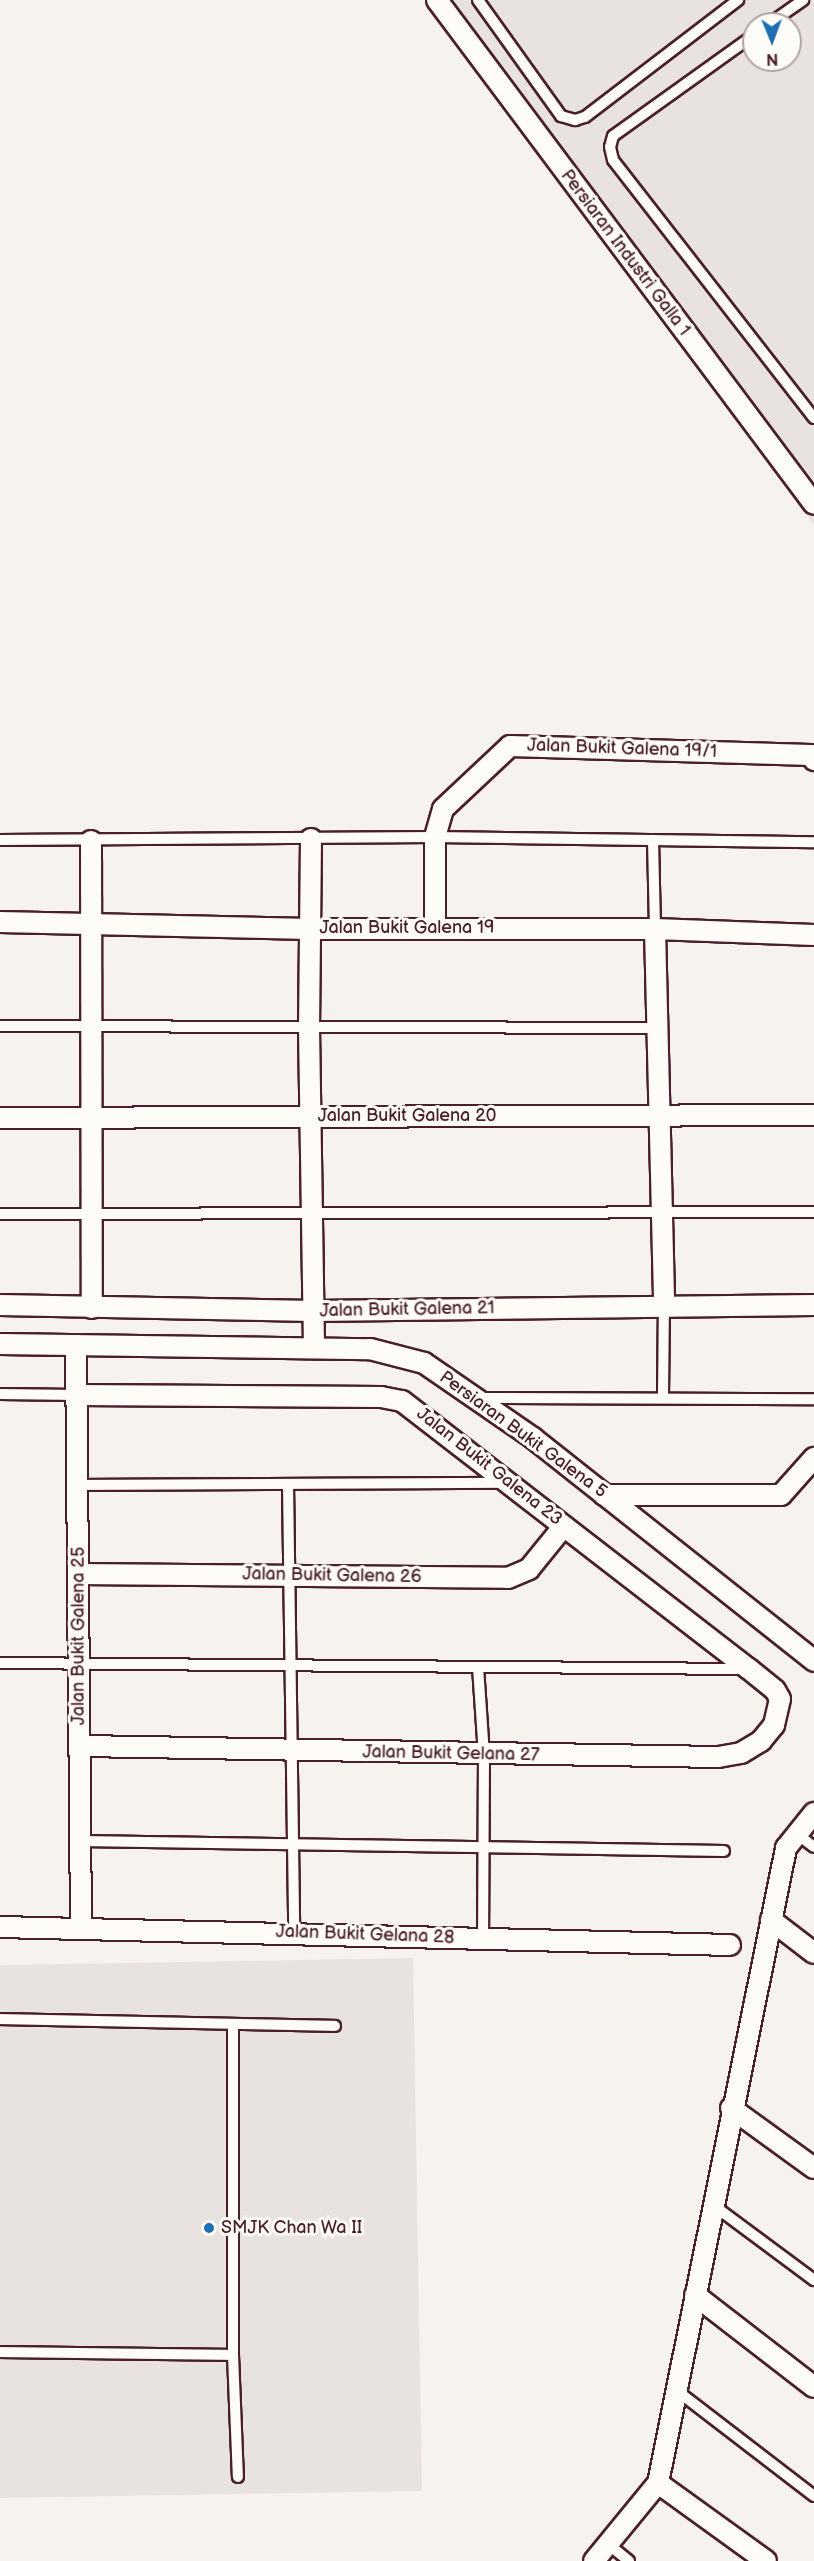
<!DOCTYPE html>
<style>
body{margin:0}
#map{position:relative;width:814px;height:2561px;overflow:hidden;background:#f6f3ef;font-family:"Balsamiq Sans",sans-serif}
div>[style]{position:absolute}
.built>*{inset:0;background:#e9e3e0}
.roads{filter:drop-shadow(2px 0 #4a1f2b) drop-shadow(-2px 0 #4a1f2b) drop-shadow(0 2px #4a1f2b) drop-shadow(0 -2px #4a1f2b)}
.service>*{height:10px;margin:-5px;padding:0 5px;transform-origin:5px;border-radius:5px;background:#fdfcf7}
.minor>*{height:20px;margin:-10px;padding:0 10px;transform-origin:10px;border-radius:10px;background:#fdfcf7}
.dots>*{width:16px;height:16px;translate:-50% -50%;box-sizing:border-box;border:3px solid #fdfcf7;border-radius:50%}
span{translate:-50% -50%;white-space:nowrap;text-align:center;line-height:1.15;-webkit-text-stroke:6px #fdfcf7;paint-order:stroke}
.street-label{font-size:18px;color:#4a1f2b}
.poi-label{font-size:18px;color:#4a1f2b}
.left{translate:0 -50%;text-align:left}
.north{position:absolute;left:742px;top:12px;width:60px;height:60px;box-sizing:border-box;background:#fdfcf7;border:2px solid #b5a4a5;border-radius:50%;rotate:179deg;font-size:16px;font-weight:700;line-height:24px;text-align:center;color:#4a1f2b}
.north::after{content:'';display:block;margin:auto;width:21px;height:27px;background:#1f6fb2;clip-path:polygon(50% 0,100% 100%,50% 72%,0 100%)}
</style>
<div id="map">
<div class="built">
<div style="clip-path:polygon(evenodd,428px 0,814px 0,814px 525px,428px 0,754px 24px,790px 24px,790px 60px,754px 60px,754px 24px)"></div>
<div style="clip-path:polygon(413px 1958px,422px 2491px,0 2498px,0 1965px)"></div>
</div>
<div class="roads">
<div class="service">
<div style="left:478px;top:0;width:143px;rotate:54.4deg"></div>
<div style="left:561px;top:116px;width:15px;rotate:16deg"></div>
<div style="left:575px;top:120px;width:10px;rotate:-17deg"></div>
<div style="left:585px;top:117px;width:193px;rotate:-37.4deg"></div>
<div style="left:769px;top:24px;width:42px;rotate:-35.2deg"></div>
<div style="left:754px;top:35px;width:173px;rotate:144.4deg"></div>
<div style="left:613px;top:136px;width:11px;rotate:105deg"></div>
<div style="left:610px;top:147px;width:13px;rotate:77deg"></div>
<div style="left:613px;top:160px;width:327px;rotate:52.1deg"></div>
<div style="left:0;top:840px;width:435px;rotate:-0.4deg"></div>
<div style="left:435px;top:837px;width:379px;rotate:0.8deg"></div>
<div style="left:653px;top:840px;width:89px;rotate:88.7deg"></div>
<div style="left:0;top:1026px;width:657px;rotate:0.17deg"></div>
<div style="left:0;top:1214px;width:814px;rotate:-0.14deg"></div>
<div style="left:0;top:1394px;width:77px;rotate:0.7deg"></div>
<div style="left:663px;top:1396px;width:89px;rotate:-89.4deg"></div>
<div style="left:480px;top:1398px;width:334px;rotate:0.2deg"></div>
<div style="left:288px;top:1484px;width:449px;rotate:89.2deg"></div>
<div style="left:77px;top:1485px;width:429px;rotate:-0.3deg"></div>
<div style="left:0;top:1663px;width:746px;rotate:0.46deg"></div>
<div style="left:478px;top:1667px;width:88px;rotate:86.1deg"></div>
<div style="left:484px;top:1755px;width:183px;rotate:90.3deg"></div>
<div style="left:797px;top:1834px;width:21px;rotate:37deg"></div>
<div style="left:80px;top:1841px;width:644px;rotate:0.89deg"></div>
<div style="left:0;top:2019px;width:335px;rotate:1.2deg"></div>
<div style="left:233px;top:2024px;width:331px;rotate:90deg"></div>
<div style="left:233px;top:2355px;width:122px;rotate:87.7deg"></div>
<div style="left:713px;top:2205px;width:126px;rotate:36.6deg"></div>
<div style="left:0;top:2352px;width:233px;rotate:0.7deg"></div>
<div style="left:676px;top:2390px;width:174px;rotate:37.5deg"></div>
<div style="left:608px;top:2544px;width:27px;rotate:39deg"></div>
</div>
<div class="minor">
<div style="left:437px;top:0;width:629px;rotate:53.2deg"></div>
<div style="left:311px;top:839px;width:189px;rotate:90.6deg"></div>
<div style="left:309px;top:1028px;width:320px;rotate:89.1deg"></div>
<div style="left:91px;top:841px;width:467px;rotate:89.9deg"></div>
<div style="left:0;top:922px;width:310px;rotate:1.3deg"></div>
<div style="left:310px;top:929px;width:345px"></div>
<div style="left:655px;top:929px;width:159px;rotate:2.2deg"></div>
<div style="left:435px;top:927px;width:90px;rotate:-90deg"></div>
<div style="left:435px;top:837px;width:29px;rotate:-74deg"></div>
<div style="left:443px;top:809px;width:92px;rotate:-43.2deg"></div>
<div style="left:510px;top:746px;width:301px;rotate:1.7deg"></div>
<div style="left:811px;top:755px;width:6px;rotate:59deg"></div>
<div style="left:655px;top:929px;width:378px;rotate:88.6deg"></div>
<div style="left:0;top:1118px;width:814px;rotate:-0.21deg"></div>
<div style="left:0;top:1305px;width:314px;rotate:1.1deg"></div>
<div style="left:314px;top:1311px;width:500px;rotate:-0.69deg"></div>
<div style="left:0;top:1344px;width:370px;rotate:0.8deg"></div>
<div style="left:370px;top:1349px;width:56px;rotate:14.5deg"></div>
<div style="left:424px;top:1363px;width:132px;rotate:34.5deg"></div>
<div style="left:533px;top:1438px;width:359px;rotate:38.4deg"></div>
<div style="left:76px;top:1345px;width:582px;rotate:89.51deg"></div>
<div style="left:77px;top:1395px;width:304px;rotate:0.4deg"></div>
<div style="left:381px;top:1397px;width:21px;rotate:11deg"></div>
<div style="left:402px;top:1401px;width:438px;rotate:37.7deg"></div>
<div style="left:749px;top:1669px;width:33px;rotate:39deg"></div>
<div style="left:775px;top:1690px;width:10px;rotate:61deg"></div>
<div style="left:780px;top:1699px;width:27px;rotate:103deg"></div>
<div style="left:774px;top:1725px;width:21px;rotate:129deg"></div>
<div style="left:761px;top:1741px;width:23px;rotate:149deg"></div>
<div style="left:741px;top:1753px;width:23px;rotate:170deg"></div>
<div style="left:718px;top:1757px;width:638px;rotate:-179.01deg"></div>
<div style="left:604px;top:1495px;width:177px"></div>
<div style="left:781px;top:1495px;width:50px;rotate:-48.3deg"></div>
<div style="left:78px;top:1574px;width:430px;rotate:0.5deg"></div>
<div style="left:508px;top:1578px;width:23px;rotate:-23deg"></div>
<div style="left:529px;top:1569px;width:55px;rotate:-50.9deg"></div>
<div style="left:771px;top:1920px;width:54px;rotate:37.5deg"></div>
<div style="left:0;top:1927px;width:730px;rotate:1.41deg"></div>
<div style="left:731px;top:2108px;width:102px;rotate:35.9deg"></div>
<div style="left:695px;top:2295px;width:150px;rotate:37.7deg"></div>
<div style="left:658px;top:2483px;width:133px;rotate:35.8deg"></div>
<div style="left:594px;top:2561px;width:101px;rotate:-50.6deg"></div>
<div style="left:658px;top:2483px;width:648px;rotate:-78.6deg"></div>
<div style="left:786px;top:1848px;width:45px;rotate:-51.3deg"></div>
</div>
</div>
<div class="dots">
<div style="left:209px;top:2228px;background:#1f6fb2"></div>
</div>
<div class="street-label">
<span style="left:625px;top:253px;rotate:53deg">Persiaran Industri Galla 1</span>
<span style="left:622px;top:749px;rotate:2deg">Jalan Bukit Galena 19/1</span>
<span style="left:407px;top:928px">Jalan Bukit Galena 19</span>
<span style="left:407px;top:1116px">Jalan Bukit Galena 20</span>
<span style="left:407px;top:1310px;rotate:-1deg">Jalan Bukit Galena 21</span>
<span style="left:523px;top:1435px;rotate:36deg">Persiaran Bukit Galena 5</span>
<span style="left:489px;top:1467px;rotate:38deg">Jalan Bukit Galena 23</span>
<span style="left:332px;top:1576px;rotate:1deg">Jalan Bukit Galena 26</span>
<span style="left:79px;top:1636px;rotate:-90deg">Jalan Bukit Galena 25</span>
<span style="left:451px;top:1754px;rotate:1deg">Jalan Bukit Gelana 27</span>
<span style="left:365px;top:1935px;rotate:2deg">Jalan Bukit Gelana 28</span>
</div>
<div class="poi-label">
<span class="left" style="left:221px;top:2228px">SMJK Chan Wa II</span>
</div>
<div class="north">N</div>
</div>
